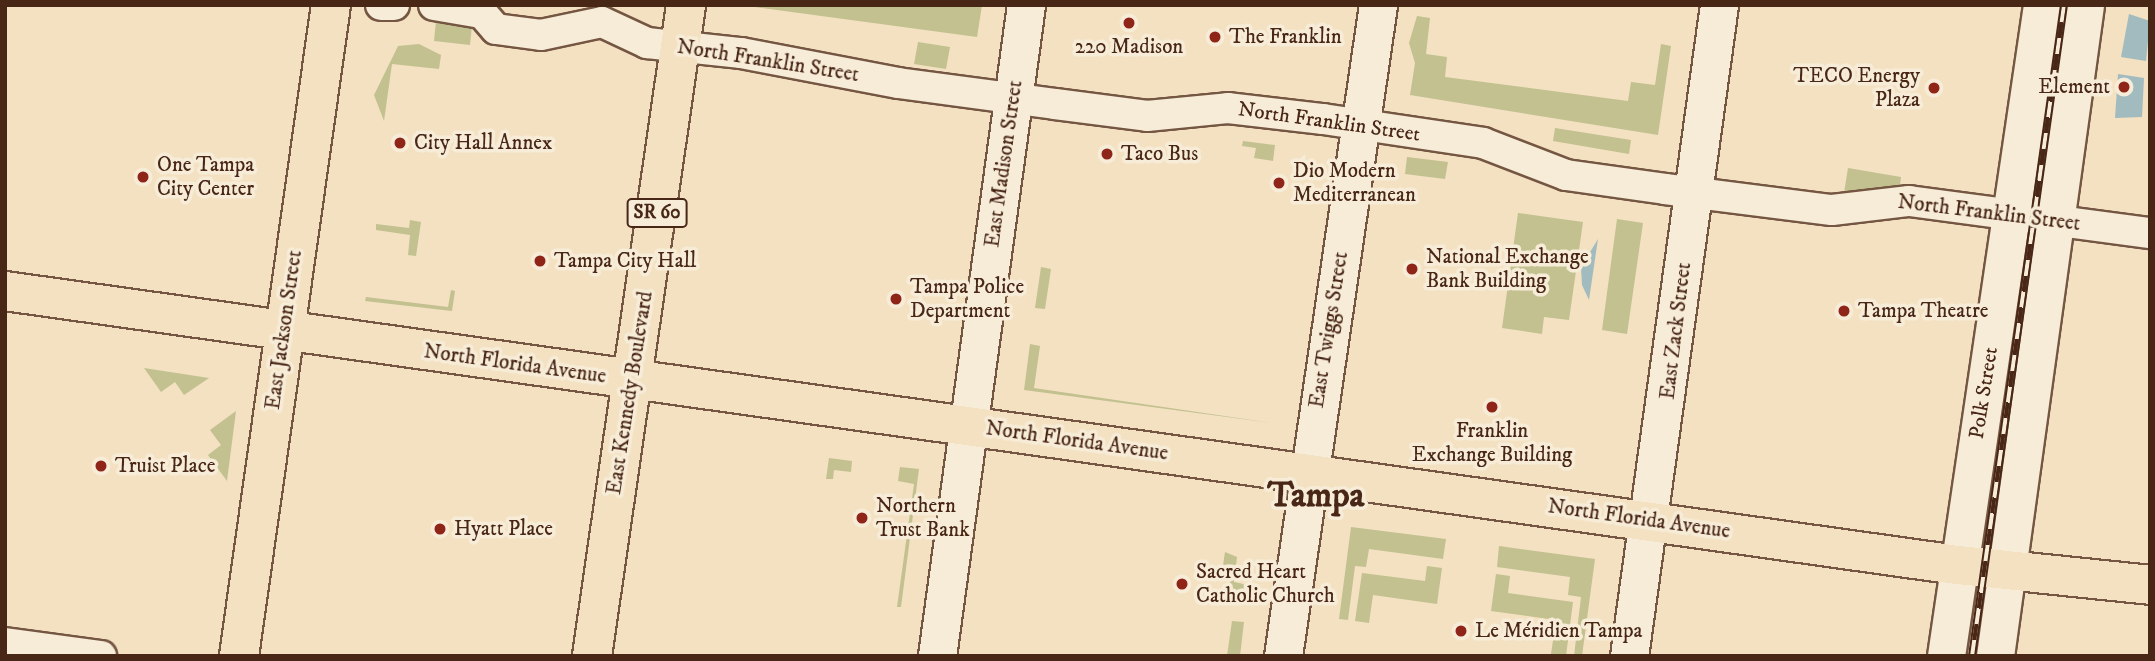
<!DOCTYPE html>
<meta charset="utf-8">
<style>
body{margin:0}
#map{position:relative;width:2155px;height:661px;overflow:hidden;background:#f3e1c2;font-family:"IM FELL DW Pica",serif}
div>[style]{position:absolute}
.green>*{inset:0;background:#c2c18f}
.water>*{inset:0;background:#a1bbbe}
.roads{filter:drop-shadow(2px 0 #745642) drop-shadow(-2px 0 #745642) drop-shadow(0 2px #745642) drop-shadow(0 -2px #745642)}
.minor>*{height:30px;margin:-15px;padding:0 15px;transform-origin:15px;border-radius:15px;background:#f7ecd7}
.tertiary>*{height:37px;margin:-18.5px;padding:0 18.5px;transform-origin:18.5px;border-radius:18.5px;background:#f7ecd7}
.primary>*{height:38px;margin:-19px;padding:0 19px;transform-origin:19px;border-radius:19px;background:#f3e1c2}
.rail>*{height:8px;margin-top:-4px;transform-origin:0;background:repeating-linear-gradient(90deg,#f7ecd7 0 16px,#492717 0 32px);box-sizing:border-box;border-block:2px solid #492717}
.dots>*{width:19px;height:19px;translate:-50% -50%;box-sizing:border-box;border:4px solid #f7ecd7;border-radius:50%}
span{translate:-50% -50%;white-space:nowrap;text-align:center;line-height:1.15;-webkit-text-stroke:7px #f7ecd7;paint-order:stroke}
.shield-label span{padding:2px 5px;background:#f7ecd7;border:2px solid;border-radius:5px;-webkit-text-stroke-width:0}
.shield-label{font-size:19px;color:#492717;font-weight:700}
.poi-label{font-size:21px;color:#492717}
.left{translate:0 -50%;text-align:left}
.right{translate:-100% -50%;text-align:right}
.street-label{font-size:21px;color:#492717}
.town-label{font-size:35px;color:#492717;font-weight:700}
.frame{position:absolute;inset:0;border:7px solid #492717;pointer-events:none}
</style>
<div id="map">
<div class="green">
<div style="clip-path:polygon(739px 5px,982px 5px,977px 37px)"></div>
<div style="clip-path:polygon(1417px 16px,1430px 18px,1426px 54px,1447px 57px,1445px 77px,1628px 101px,1631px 82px,1655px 85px,1661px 44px,1671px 46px,1658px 135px,1410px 95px,1415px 63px,1409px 43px)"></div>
<div style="clip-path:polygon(436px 21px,472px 25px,470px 45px,434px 41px)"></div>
<div style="clip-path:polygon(918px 42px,950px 47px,946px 69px,914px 64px)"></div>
<div style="clip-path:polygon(419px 44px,441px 55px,439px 69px,392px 64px,384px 121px,374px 95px,398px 46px)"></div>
<div style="clip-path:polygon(1555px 128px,1631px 140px,1629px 154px,1553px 141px)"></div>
<div style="clip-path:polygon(1243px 141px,1275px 145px,1273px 161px,1254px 158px,1256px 148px,1242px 146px)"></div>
<div style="clip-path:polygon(1407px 157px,1448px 162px,1445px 179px,1405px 174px)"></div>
<div style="clip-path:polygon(1848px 168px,1901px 177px,1900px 186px,1844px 193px)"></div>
<div style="clip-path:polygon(1518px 213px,1583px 222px,1569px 320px,1544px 317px,1542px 334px,1502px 328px)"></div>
<div style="clip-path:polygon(1617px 219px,1643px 223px,1627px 334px,1602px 330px)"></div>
<div style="clip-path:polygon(410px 220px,421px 222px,416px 256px,408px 255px,410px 235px,376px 230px,376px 224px,409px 228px)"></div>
<div style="clip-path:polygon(1041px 267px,1051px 269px,1045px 309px,1035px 308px)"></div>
<div style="clip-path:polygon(451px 290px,455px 291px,452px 311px,365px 301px,366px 297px,448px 307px)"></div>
<div style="clip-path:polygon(1030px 344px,1040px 346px,1034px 388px,1272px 423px,1024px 390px)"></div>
<div style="clip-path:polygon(144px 368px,209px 378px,184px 395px,175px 382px,161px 392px)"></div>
<div style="clip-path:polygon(236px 411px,227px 481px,208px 455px,221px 445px,210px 430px)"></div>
<div style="clip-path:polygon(829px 458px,852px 461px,851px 472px,834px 470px,833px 479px,826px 479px)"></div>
<div style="clip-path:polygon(900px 467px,919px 469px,901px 607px,897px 607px,914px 484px,898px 481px)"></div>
<div style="clip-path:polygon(1351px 527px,1446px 539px,1443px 559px,1369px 549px,1366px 567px,1355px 566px,1348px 620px,1339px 619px)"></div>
<div style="clip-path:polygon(1499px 546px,1595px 559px,1582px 656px,1574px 656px,1581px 597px,1568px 595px,1570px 577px,1497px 567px)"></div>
<div style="clip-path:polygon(1225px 552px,1237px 557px,1234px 582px,1248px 585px,1246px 603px,1228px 601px,1231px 574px,1222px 572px)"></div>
<div style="clip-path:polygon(1427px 566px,1442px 568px,1437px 604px,1373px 595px,1369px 623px,1355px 621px,1362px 573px,1425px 581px)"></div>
<div style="clip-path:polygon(1496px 574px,1510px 576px,1508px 593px,1573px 602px,1566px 656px,1551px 654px,1556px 620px,1491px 611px)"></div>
<div style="clip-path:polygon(1232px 621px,1244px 622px,1240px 656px,1227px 656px)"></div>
</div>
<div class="water">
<div style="clip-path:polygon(2129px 14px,2150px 21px,2146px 61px,2121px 57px)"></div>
<div style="clip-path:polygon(2118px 74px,2144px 78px,2142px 117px,2115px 118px)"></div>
<div style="clip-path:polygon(1598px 239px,1589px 300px,1582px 285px,1581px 267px)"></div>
</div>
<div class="roads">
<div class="minor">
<div style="left:381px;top:5px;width:13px"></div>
<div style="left:434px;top:5px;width:49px;rotate:9.5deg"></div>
<div style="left:482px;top:13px;width:21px;rotate:49deg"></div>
<div style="left:496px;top:29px;width:45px;rotate:7.6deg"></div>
<div style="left:541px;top:35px;width:62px;rotate:-12deg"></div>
<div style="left:602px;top:22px;width:50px;rotate:25deg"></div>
<div style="left:647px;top:43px;width:95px;rotate:6.1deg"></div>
<div style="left:741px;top:53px;width:160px;rotate:10.8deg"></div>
<div style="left:898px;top:83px;width:158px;rotate:7.6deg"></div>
<div style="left:1055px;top:104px;width:93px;rotate:7.4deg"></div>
<div style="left:1147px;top:116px;width:81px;rotate:-5.6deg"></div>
<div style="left:1228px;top:108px;width:96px;rotate:6.6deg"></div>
<div style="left:1323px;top:119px;width:162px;rotate:8.5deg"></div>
<div style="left:1483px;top:143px;width:89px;rotate:21.1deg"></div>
<div style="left:1566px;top:175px;width:100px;rotate:8deg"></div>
<div style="left:1665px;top:189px;width:168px;rotate:7.2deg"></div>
<div style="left:1832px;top:210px;width:78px;rotate:-6.7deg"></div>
<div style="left:1909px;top:201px;width:243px;rotate:7.6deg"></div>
<div style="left:5px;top:643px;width:97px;rotate:7.7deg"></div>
</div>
<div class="tertiary">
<div style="left:937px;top:656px;width:657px;rotate:-82.22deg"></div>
<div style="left:1283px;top:656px;width:658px;rotate:-81.7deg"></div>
<div style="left:1629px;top:656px;width:657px;rotate:-82.13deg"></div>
<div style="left:1946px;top:656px;width:658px;rotate:-81.61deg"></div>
<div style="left:1995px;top:656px;width:657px;rotate:-82.13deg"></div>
</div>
<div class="primary">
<div style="left:5px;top:291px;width:1972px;rotate:7.99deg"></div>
<div style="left:1958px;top:565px;width:193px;rotate:5.9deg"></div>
<div style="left:239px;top:656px;width:657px;rotate:-81.96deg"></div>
<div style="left:592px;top:656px;width:658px;rotate:-81.78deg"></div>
</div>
</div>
<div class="rail">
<div style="left:1972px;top:656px;width:657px;rotate:-81.96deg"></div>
</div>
<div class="dots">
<div style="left:1129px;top:23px;background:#8f2418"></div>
<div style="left:1215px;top:37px;background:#8f2418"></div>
<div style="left:2124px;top:87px;background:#8f2418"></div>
<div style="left:1934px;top:88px;background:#8f2418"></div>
<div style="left:400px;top:143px;background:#8f2418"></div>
<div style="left:1107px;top:154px;background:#8f2418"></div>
<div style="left:143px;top:177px;background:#8f2418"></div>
<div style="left:1279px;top:183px;background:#8f2418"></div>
<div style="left:540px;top:261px;background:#8f2418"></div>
<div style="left:1412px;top:269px;background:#8f2418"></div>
<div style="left:896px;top:299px;background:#8f2418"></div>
<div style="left:1844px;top:311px;background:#8f2418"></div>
<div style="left:1492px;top:407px;background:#8f2418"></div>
<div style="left:101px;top:466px;background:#8f2418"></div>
<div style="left:862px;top:518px;background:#8f2418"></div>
<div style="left:440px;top:529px;background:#8f2418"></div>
<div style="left:1182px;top:584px;background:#8f2418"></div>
<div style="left:1461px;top:631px;background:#8f2418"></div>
</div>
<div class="shield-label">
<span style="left:657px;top:213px">SR 60</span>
</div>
<div class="poi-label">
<span class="left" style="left:1229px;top:37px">The Franklin</span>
<span style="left:1129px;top:47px">220 Madison</span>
<span class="right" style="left:1920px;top:88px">TECO Energy<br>Plaza</span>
<span class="right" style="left:2110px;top:87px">Element</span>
<span class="left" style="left:414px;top:143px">City Hall Annex</span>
<span class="left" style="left:1121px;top:154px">Taco Bus</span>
<span class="left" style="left:157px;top:177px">One Tampa<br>City Center</span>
<span class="left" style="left:1293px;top:183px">Dio Modern<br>Mediterranean</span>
<span class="left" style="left:1426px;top:269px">National Exchange<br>Bank Building</span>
<span class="left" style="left:554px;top:261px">Tampa City Hall</span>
<span class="left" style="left:910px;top:299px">Tampa Police<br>Department</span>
<span class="left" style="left:1858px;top:311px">Tampa Theatre</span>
<span style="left:1492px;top:443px">Franklin<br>Exchange Building</span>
<span class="left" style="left:115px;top:466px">Truist Place</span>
<span class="left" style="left:876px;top:518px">Northern<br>Trust Bank</span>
<span class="left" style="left:454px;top:529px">Hyatt Place</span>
<span class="left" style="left:1196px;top:584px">Sacred Heart<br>Catholic Church</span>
<span class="left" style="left:1475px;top:631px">Le Méridien Tampa</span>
</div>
<div class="street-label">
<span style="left:768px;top:61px;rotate:9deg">North Franklin Street</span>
<span style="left:1329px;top:122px;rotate:8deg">North Franklin Street</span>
<span style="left:1004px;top:164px;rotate:-82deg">East Madison Street</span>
<span style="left:1989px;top:213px;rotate:7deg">North Franklin Street</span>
<span style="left:284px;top:330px;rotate:-82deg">East Jackson Street</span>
<span style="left:1329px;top:330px;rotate:-81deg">East Twiggs Street</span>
<span style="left:1676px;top:331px;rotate:-83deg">East Zack Street</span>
<span style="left:515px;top:364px;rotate:8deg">North Florida Avenue</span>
<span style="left:630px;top:393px;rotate:-81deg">East Kennedy Boulevard</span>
<span style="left:1984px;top:393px;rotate:-81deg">Polk Street</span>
<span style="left:1077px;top:441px;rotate:8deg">North Florida Avenue</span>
<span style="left:1639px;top:519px;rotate:8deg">North Florida Avenue</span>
</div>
<div class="town-label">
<span style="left:1316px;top:496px">Tampa</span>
</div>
<div class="frame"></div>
</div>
